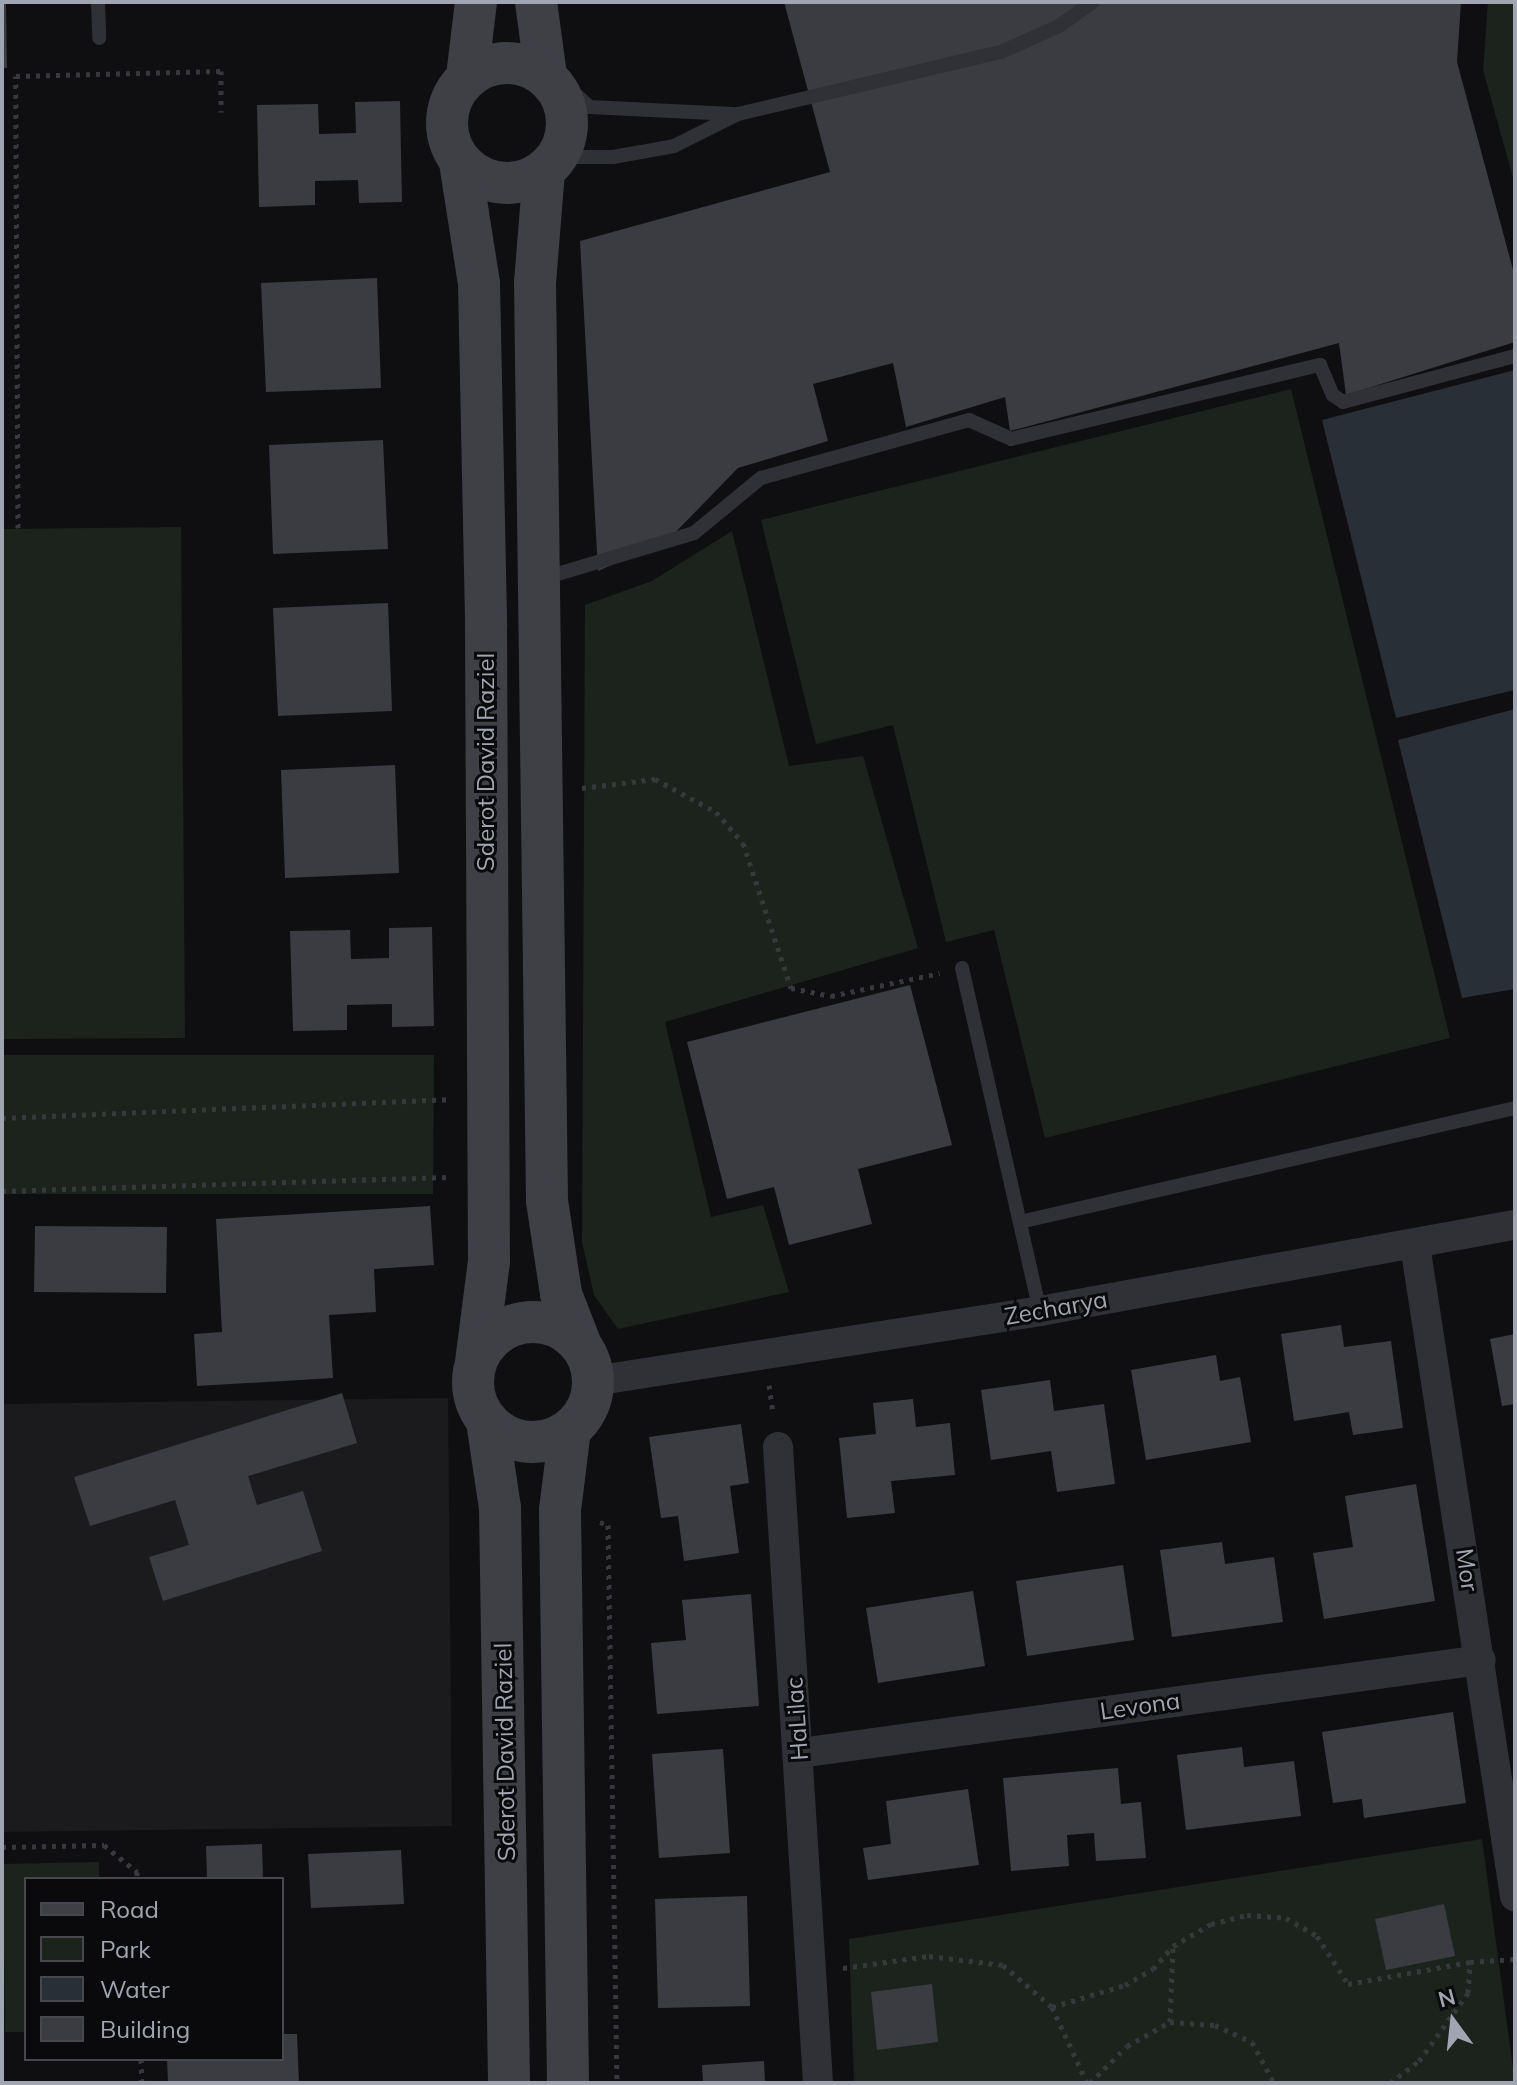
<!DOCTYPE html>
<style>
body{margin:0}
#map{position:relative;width:1517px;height:2085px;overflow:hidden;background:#0f0f11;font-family:Mulish,sans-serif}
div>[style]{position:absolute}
.built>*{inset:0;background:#1b1b1e}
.green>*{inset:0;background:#1c231d}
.water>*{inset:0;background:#282f36}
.building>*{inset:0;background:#3b3c41}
.path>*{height:5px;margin-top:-2.5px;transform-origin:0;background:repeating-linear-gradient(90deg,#36383d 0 4px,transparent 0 10px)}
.service>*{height:14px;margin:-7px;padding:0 7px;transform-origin:7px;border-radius:7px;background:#303136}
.minor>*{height:30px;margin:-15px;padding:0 15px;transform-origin:15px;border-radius:15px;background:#303136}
.secondary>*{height:42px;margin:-21px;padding:0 21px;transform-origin:21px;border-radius:21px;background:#3e4046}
.secondary>.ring{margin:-21px;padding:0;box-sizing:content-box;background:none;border:42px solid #3e4046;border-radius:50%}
span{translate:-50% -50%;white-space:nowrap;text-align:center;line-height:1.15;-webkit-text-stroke:6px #0a0a0c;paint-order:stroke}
.street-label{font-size:24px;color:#a0a5b2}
.frame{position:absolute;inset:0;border:4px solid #a0a5b2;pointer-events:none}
.legend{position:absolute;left:24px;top:1877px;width:260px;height:184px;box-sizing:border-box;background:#0a0a0c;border:2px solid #46484e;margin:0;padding:10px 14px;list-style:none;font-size:24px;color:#a0a5b2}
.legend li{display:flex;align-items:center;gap:16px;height:40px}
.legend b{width:40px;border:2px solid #46484e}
.north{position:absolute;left:1413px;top:1981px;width:80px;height:80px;-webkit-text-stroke:6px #0a0a0c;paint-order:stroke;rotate:345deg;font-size:22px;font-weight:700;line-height:32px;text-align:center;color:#a0a5b2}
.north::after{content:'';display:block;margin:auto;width:28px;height:36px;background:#a0a5b2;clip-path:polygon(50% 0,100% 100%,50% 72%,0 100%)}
</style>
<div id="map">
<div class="built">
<div style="clip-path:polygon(448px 1398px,452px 1826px,2px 1832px,2px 1404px)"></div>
</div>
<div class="green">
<div style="clip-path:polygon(1488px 2px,1515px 2px,1515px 185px,1483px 70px)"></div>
<div style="clip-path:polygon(1291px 389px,1450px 1038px,1045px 1138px,994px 930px,946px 942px,893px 725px,816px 744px,761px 520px)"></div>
<div style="clip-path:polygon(181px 527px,185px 1038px,2px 1039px,2px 529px)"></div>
<div style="clip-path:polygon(732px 531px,789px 766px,863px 756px,918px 948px,665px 1022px,711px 1217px,763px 1205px,789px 1292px,618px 1329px,594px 1295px,582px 1242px,585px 605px,652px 581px)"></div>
<div style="clip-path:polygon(2px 1055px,434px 1055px,433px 1194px,2px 1194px)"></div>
<div style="clip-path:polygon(1482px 1839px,1515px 2083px,854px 2083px,849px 1939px)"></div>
<div style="clip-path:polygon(99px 1862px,99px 1879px,26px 1879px,26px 2032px,5px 2032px,3px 1864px)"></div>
</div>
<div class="water">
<div style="clip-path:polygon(1515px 370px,1515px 690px,1396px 718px,1322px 420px)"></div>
<div style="clip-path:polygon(1515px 709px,1515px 989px,1462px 998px,1398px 740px)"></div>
</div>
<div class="building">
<div style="clip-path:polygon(2px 2px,6px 2px,7px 68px,2px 68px)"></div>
<div style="clip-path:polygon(784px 2px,1461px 2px,1457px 62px,1515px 277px,1515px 342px,1346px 395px,1339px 343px,1010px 431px,1005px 397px,906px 427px,893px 363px,813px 384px,828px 441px,738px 468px,667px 541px,598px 571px,580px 241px,830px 172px)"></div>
<div style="clip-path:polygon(400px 101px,402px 202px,359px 203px,358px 180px,315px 181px,315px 205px,259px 207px,257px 105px,318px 104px,319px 134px,356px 133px,355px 102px)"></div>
<div style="clip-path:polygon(377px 278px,381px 388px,266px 392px,261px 283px)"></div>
<div style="clip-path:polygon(383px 440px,388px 549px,273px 554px,269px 445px)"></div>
<div style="clip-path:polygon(388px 603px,392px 711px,278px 716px,273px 608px)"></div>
<div style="clip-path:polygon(395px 765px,399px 873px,285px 878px,281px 770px)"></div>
<div style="clip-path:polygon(432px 927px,434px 1026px,392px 1027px,392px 1004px,347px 1005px,347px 1030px,293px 1031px,290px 931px,350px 930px,351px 959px,389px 958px,389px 928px)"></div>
<div style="clip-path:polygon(910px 985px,952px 1145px,858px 1169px,872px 1224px,789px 1245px,774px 1187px,727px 1199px,687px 1042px)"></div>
<div style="clip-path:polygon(430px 1206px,434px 1265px,374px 1269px,376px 1312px,329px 1315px,333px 1378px,197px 1386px,194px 1334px,222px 1332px,216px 1219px)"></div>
<div style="clip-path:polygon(35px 1226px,167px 1227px,166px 1293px,34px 1292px)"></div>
<div style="clip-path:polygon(1341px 1325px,1344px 1347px,1391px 1341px,1403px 1428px,1353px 1435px,1349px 1412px,1294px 1421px,1281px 1334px)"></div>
<div style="clip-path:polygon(1515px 1334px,1515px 1404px,1502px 1406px,1490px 1339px)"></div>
<div style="clip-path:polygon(1216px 1355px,1220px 1381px,1240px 1377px,1251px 1442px,1146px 1460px,1131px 1370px)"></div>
<div style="clip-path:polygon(1050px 1380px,1054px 1411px,1104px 1404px,1115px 1484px,1057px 1492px,1051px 1451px,991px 1460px,981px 1390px)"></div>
<div style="clip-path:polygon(342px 1393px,357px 1443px,248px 1476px,257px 1505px,303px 1491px,322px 1551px,163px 1601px,149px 1557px,189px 1545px,175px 1500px,90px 1526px,74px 1477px)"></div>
<div style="clip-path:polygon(913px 1399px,916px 1427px,950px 1423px,955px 1475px,891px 1481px,895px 1513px,847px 1518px,839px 1438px,876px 1434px,873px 1403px)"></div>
<div style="clip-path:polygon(741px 1424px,749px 1483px,730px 1486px,739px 1553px,684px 1561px,678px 1516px,661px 1518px,649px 1437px)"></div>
<div style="clip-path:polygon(1416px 1484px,1435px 1601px,1324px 1619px,1313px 1553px,1353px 1547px,1345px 1496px)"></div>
<div style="clip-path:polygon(1222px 1542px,1225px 1564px,1274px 1557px,1283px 1622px,1172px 1637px,1160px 1550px)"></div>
<div style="clip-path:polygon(1123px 1565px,1134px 1640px,1027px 1656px,1016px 1581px)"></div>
<div style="clip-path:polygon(973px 1591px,985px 1666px,878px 1683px,866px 1608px)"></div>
<div style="clip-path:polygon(751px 1594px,759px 1706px,657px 1714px,651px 1643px,686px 1640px,682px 1600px)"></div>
<div style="clip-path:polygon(1453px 1712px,1466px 1803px,1364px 1818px,1362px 1799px,1333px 1803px,1322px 1732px)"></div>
<div style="clip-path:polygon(1242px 1747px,1244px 1767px,1294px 1761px,1301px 1816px,1186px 1830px,1177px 1755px)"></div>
<div style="clip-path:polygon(723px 1749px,730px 1853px,659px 1858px,652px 1754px)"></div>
<div style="clip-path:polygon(1118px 1768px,1121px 1804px,1141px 1802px,1146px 1858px,1096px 1861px,1094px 1833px,1067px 1835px,1069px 1866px,1011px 1871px,1003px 1778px)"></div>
<div style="clip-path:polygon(968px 1789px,979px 1865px,868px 1880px,863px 1848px,891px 1844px,886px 1801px)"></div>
<div style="clip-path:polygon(262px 1844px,263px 1879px,207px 1879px,206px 1846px)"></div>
<div style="clip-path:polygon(401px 1850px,404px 1904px,311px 1908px,308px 1854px)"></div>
<div style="clip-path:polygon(747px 1896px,750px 2006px,658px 2008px,655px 1899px)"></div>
<div style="clip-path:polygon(1444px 1904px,1455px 1956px,1386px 1970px,1375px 1919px)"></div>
<div style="clip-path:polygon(932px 1984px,938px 2042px,877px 2050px,871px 1992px)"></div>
<div style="clip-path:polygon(282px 2034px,297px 2034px,299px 2083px,168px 2083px,167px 2059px,282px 2059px)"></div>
<div style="clip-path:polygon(764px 2061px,765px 2083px,703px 2083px,702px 2065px)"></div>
</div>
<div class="path">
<div style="left:18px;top:528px;width:452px;rotate:-90.3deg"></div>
<div style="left:16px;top:76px;width:205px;rotate:-1.4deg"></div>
<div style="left:221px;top:71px;width:41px;rotate:90deg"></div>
<div style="left:582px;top:788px;width:74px;rotate:-7deg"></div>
<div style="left:655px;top:779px;width:69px;rotate:28.4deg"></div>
<div style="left:716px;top:812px;width:41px;rotate:48.9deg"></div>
<div style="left:743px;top:843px;width:153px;rotate:71.7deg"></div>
<div style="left:791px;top:988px;width:41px;rotate:11.3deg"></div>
<div style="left:831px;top:996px;width:111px;rotate:-11.9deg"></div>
<div style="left:2px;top:1118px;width:447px;rotate:-2.4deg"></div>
<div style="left:2px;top:1191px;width:447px;rotate:-1.8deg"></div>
<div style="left:769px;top:1385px;width:29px;rotate:82deg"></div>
<div style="left:600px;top:1522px;width:9px;rotate:21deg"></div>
<div style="left:608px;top:1525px;width:558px;rotate:89.08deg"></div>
<div style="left:2px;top:1847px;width:102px;rotate:-1.1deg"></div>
<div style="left:104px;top:1845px;width:43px;rotate:39.3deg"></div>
<div style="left:137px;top:1872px;width:7px;rotate:90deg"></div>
<div style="left:843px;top:1968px;width:87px;rotate:-7.9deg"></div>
<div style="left:929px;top:1956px;width:75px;rotate:6.9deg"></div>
<div style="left:1003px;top:1965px;width:65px;rotate:40.6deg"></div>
<div style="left:1052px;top:2007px;width:84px;rotate:65.3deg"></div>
<div style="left:1052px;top:2007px;width:76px;rotate:-16.8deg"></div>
<div style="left:1125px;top:1985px;width:32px;rotate:-30deg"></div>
<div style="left:1153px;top:1969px;width:30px;rotate:-49deg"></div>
<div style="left:1173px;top:1946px;width:44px;rotate:-30.1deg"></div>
<div style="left:1211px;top:1924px;width:37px;rotate:-14deg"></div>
<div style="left:1247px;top:1915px;width:39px;rotate:4deg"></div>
<div style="left:1286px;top:1918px;width:36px;rotate:30deg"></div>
<div style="left:1317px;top:1936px;width:57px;rotate:57.1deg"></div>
<div style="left:1348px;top:1984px;width:124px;rotate:-10.2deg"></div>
<div style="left:1170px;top:2022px;width:75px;rotate:-87.7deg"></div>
<div style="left:141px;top:2059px;width:24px;rotate:88deg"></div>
<div style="left:1090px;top:2083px;width:52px;rotate:-45deg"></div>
<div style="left:1127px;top:2046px;width:49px;rotate:-29.2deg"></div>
<div style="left:1170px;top:2022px;width:45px;rotate:3.8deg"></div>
<div style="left:1215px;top:2025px;width:41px;rotate:24.7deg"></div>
<div style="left:1252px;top:2042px;width:47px;rotate:61.8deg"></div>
<div style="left:1390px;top:2083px;width:36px;rotate:-37deg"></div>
<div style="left:1419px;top:2061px;width:84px;rotate:-54.2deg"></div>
<div style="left:1468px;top:1993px;width:31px;rotate:-86deg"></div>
<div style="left:1470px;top:1962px;width:45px;rotate:-3.8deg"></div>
</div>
<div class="service">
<div style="left:98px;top:2px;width:36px;rotate:88deg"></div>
<div style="left:553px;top:83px;width:18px;rotate:19deg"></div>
<div style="left:570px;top:89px;width:26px;rotate:43deg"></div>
<div style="left:589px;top:107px;width:144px;rotate:2.8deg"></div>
<div style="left:557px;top:157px;width:56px"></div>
<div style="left:613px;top:157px;width:62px;rotate:-10.2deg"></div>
<div style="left:674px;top:146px;width:72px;rotate:-26.6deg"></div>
<div style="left:738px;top:114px;width:270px;rotate:-13.3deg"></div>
<div style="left:1001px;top:52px;width:64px;rotate:-24.1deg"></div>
<div style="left:1059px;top:26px;width:42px;rotate:-35.2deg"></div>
<div style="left:541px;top:579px;width:160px;rotate:-16.7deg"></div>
<div style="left:694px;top:533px;width:87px;rotate:-39.4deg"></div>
<div style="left:761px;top:478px;width:216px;rotate:-15.6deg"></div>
<div style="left:969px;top:420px;width:46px;rotate:24.3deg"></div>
<div style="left:1011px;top:439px;width:318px;rotate:-13.5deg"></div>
<div style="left:1320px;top:365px;width:33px;rotate:67deg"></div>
<div style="left:1333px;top:395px;width:12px;rotate:35deg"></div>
<div style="left:1343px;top:402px;width:178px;rotate:-15deg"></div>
<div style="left:962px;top:968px;width:352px;rotate:77.2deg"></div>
<div style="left:1020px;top:1222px;width:508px;rotate:-12.97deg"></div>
</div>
<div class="minor">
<div style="left:1415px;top:1245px;width:659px;rotate:81.27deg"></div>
<div style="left:594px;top:1381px;width:451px;rotate:-8.9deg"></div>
<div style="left:1040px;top:1311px;width:483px;rotate:-10.3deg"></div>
<div style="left:778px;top:1447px;width:637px;rotate:86.4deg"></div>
<div style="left:800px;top:1753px;width:687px;rotate:-7.78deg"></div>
</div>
<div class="secondary">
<div style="left:536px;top:2px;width:75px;rotate:82.3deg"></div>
<div class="ring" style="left:447px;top:63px;width:78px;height:78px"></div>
<div style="left:467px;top:77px;width:76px;rotate:-83.2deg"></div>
<div style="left:460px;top:162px;width:123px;rotate:81.1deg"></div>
<div style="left:479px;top:284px;width:342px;rotate:88.8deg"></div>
<div style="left:486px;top:626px;width:635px;rotate:89.73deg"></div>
<div style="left:489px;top:1261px;width:102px;rotate:97.3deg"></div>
<div style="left:544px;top:171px;width:112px;rotate:94.6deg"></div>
<div style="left:535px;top:283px;width:918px;rotate:89.25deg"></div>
<div style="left:547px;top:1201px;width:94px;rotate:81.4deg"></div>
<div style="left:561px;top:1294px;width:53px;rotate:68.8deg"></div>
<div class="ring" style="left:473px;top:1322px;width:78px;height:78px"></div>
<div style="left:487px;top:1421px;width:88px;rotate:81.5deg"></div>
<div style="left:500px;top:1508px;width:575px;rotate:89.1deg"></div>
<div style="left:568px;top:2083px;width:573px;rotate:-90.8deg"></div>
<div style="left:560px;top:1510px;width:81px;rotate:-82.9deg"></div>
</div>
<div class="street-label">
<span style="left:486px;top:762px;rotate:-90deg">Sderot David Raziel</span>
<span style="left:1056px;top:1308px;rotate:-10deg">Zecharya</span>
<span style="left:1467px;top:1570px;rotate:82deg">Mor</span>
<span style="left:1140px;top:1706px;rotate:-8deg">Levona</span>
<span style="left:797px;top:1719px;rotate:-94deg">HaLilac</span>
<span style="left:505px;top:1752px;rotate:-91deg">Sderot David Raziel</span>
</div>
<div class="frame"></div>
<ul class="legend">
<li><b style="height:10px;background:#3e4046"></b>Road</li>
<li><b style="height:22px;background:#1c231d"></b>Park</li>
<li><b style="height:22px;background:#282f36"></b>Water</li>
<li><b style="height:22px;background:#3b3c41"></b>Building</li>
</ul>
<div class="north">N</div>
</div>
